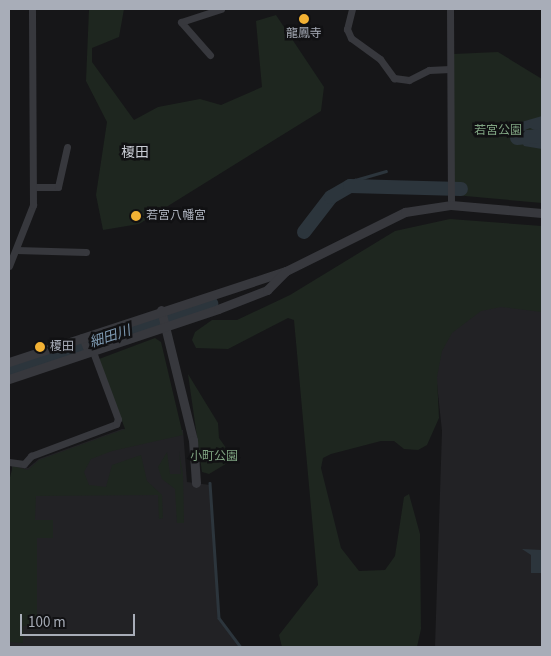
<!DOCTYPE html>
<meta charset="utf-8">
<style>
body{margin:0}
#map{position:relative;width:551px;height:656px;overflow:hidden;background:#161618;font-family:"Source Sans 3","Noto Sans JP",sans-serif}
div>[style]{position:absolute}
.built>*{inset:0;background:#222225}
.green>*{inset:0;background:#1e261f}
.water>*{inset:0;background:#2c353c}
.stream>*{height:2.5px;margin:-1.25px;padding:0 1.25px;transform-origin:1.25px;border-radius:1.25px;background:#2c353c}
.river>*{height:14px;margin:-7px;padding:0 7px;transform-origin:7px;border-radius:7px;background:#2c353c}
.minor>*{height:7px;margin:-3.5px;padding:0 3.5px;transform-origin:3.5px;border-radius:3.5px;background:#37383d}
.tertiary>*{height:9px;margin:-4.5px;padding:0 4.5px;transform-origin:4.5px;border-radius:4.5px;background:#37383d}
.dots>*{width:14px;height:14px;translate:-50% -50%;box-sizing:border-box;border:2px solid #111113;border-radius:50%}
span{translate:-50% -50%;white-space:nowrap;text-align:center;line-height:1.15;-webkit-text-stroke:5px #111113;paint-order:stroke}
.poi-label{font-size:12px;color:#a8adb8}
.left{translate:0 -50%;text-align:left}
.park-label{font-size:12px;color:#7fa381}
.neighbourhood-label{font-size:14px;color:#c9ccd4}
.water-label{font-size:14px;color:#7f9bb3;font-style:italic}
.frame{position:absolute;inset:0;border:10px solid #a8adb8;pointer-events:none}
.scale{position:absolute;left:20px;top:614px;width:115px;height:22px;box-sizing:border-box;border:2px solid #a8adb8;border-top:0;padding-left:6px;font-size:15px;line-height:18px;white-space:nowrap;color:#a8adb8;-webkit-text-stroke:4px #111113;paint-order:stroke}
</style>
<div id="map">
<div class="built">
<div style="clip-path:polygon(503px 295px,542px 300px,542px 647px,435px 647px,442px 431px,434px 356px,451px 318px)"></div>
<div style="clip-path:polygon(122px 429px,183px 430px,187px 482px,210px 485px,218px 618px,241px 647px,9px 647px,12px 464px,28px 468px,39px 459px)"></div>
</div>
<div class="green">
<div style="clip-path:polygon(89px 9px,124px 9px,119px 37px,92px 48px,92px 62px,134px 120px,158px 107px,200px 99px,221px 105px,262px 87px,256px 21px,276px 15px,324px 87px,321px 111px,139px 224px,103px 230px,96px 195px,107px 122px,86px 81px)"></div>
<div style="clip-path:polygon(498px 52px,542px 79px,542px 203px,454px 195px,453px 54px)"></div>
<div style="clip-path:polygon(450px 219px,542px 226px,542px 312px,501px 307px,481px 311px,452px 333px,442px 351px,437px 377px,439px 418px,427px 445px,418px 450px,404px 449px,394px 441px,381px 441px,331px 454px,323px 458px,321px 468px,341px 548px,359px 571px,385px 570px,395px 556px,404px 497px,409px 494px,420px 534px,421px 629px,417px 647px,282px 647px,279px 635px,318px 585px,294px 320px,288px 318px,228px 349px,196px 348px,192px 340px,195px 332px,212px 320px,237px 320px,290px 295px,395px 231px)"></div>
<div style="clip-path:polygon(155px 338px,161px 342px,183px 435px,112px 451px,91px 459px,84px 472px,89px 485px,106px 487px,112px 465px,141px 455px,147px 481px,162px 495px,163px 518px,159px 519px,158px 495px,36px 496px,35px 520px,53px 520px,53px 538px,37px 538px,37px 625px,23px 626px,23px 643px,9px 642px,9px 481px,13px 466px,28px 470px,39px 460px,125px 429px,99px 359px)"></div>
<div style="clip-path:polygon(188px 374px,218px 423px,219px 438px,234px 459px,209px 474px,202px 472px)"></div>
<div style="clip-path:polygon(179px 451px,183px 474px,184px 523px,177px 523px,175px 489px,162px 479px,158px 467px,167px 452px,170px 474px,181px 474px)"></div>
</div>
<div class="water">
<div style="clip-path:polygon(542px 116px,542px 149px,524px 146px,519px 137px,532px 137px,537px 131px,530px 128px,518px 133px,518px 123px)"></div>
<div style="clip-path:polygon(522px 549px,542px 550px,542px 573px,531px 573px,531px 555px)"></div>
</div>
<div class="stream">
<div style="left:340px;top:190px;width:18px;rotate:-34deg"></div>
<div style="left:355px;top:180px;width:32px;rotate:-16deg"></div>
<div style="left:210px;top:483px;width:135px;rotate:86.2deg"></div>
<div style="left:219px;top:618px;width:36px;rotate:53deg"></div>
</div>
<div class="river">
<div style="left:517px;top:138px;width:25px;rotate:-5deg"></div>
<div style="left:304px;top:232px;width:44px;rotate:-52.4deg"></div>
<div style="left:331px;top:197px;width:22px;rotate:-30deg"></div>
<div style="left:350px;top:186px;width:111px;rotate:1.5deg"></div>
<div style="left:9px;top:370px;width:213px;rotate:-18.1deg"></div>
</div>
<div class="minor">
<div style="left:352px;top:9px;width:21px;rotate:104deg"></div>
<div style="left:347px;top:29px;width:10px;rotate:66deg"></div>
<div style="left:351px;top:38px;width:36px;rotate:36deg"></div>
<div style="left:380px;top:59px;width:24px;rotate:54deg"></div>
<div style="left:394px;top:78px;width:15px;rotate:8deg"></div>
<div style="left:409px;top:80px;width:22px;rotate:-27deg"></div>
<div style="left:429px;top:70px;width:21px;rotate:-3deg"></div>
<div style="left:450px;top:9px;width:196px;rotate:89.7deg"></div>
<div style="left:210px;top:55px;width:44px;rotate:-131.3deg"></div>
<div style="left:181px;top:22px;width:42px;rotate:-18deg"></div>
<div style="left:34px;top:187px;width:24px"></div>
<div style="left:58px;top:187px;width:41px;rotate:-77.3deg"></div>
<div style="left:16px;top:250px;width:70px;rotate:1.6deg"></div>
<div style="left:9px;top:266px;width:66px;rotate:-68.5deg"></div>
<div style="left:33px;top:205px;width:196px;rotate:-90.3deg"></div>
<div style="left:82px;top:337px;width:14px;rotate:69deg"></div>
<div style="left:9px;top:462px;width:15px;rotate:8deg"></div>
<div style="left:24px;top:464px;width:11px;rotate:-49deg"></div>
<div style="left:31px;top:456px;width:91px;rotate:-20.6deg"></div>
<div style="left:116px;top:424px;width:5px;rotate:-68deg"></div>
<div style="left:118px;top:419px;width:75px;rotate:-110.4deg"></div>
</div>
<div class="tertiary">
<div style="left:161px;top:310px;width:134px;rotate:76.2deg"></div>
<div style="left:193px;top:440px;width:43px;rotate:86deg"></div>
<div style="left:9px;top:362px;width:292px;rotate:-18.2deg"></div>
<div style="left:286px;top:271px;width:133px;rotate:-26.4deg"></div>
<div style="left:405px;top:212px;width:47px;rotate:-8.7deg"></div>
<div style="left:451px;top:205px;width:91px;rotate:5deg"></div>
<div style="left:9px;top:379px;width:220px;rotate:-18.5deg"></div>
<div style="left:218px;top:309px;width:53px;rotate:-21.2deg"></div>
<div style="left:267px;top:290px;width:27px;rotate:-45deg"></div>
</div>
<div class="dots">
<div style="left:304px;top:19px;background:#f2b134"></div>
<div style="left:136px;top:216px;background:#f2b134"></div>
<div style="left:40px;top:347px;background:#f2b134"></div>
</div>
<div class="poi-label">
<span style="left:304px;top:34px">龍鳳寺</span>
<span class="left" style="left:146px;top:216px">若宮八幡宮</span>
<span class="left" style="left:50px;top:347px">榎田</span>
</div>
<div class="park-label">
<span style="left:498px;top:131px">若宮公園</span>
<span style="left:214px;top:457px">小町公園</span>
</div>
<div class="neighbourhood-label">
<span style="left:135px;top:153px">榎田</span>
</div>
<div class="water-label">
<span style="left:110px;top:337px;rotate:-18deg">細田川</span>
</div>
<div class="frame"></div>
<div class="scale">100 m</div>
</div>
